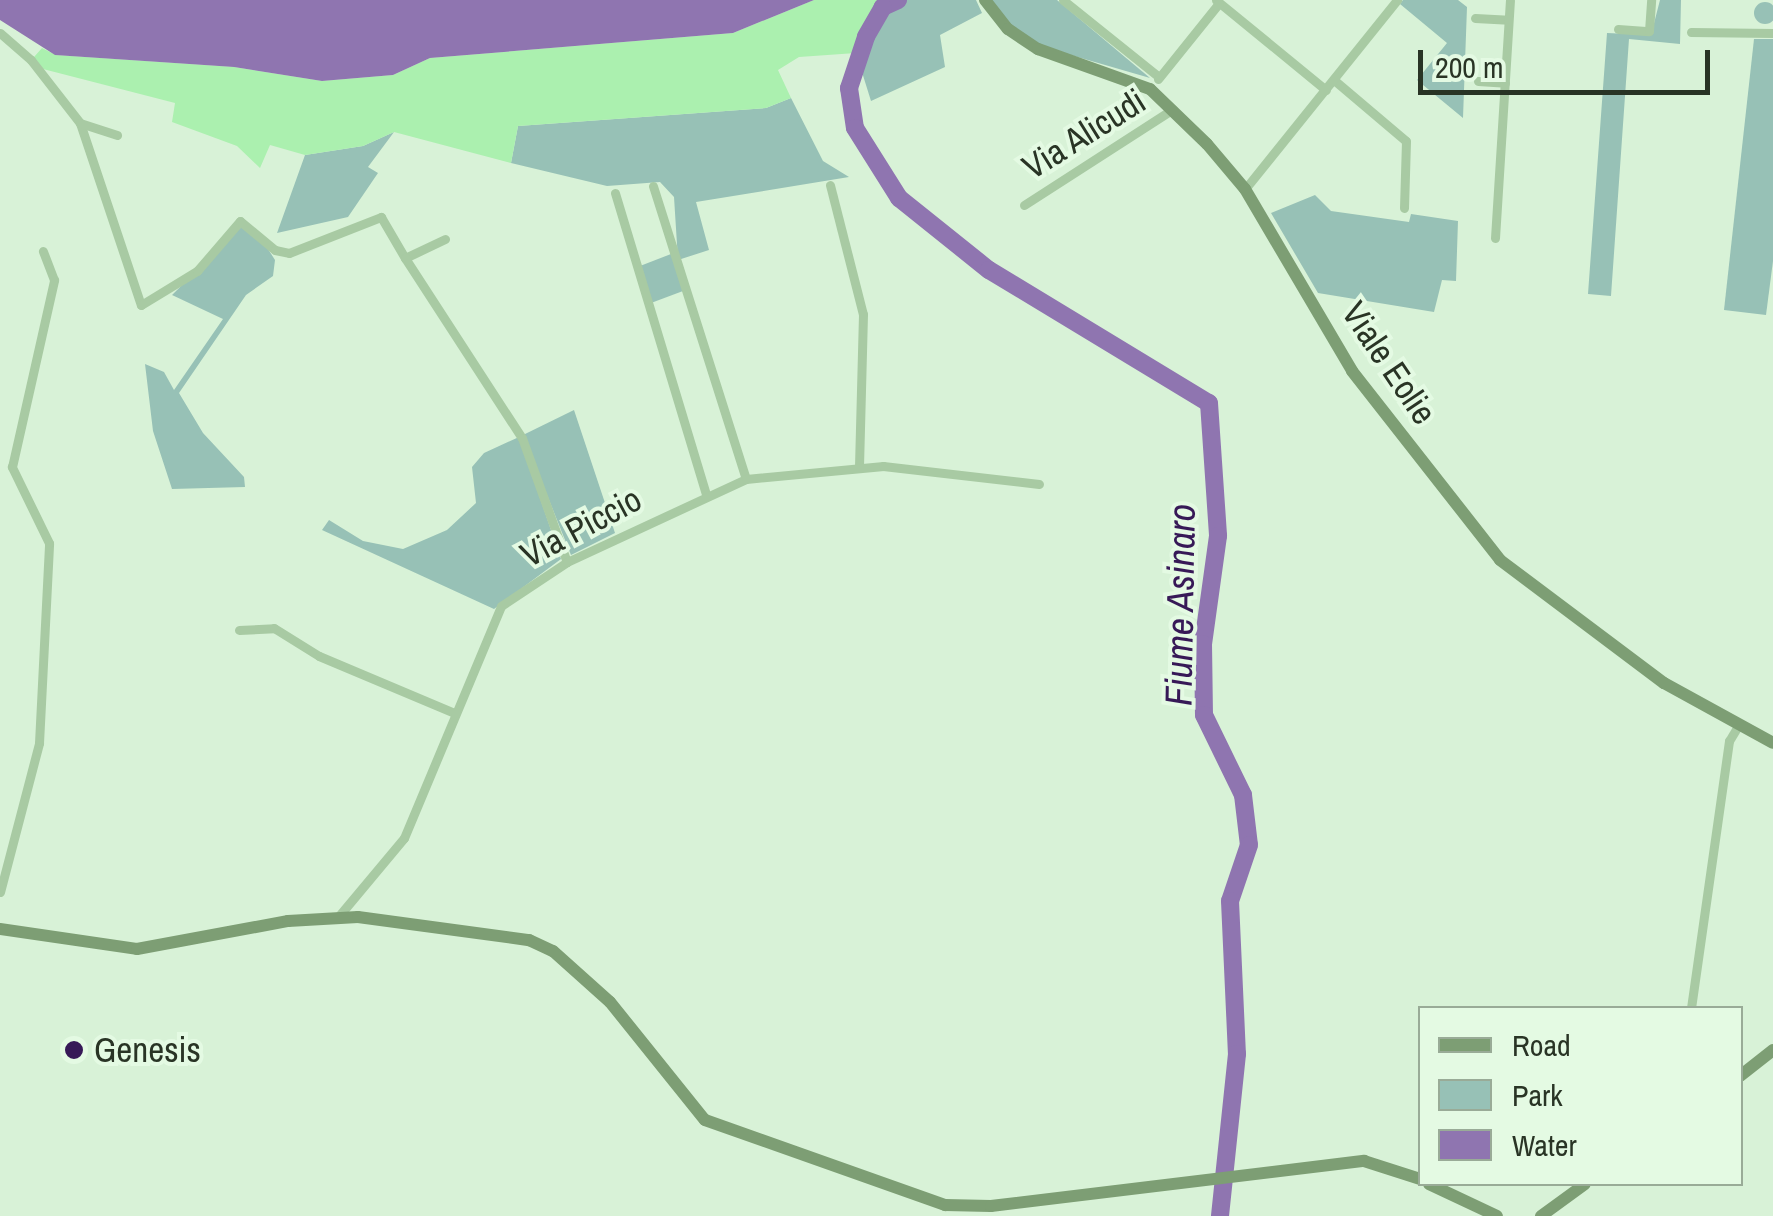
<!DOCTYPE html>
<style>
body{margin:0}
#map{position:relative;width:1773px;height:1216px;overflow:hidden;background:#d8f2d7;font-family:"Archivo Narrow",sans-serif}
div>[style]{position:absolute}
.green>*{inset:0;background:#97c1b6}
.round{border-radius:50%}
.sand>*{inset:0;background:#abf0af}
.water>*{inset:0;background:#8f75b0}
.river>*{height:18px;margin:-9px;padding:0 9px;transform-origin:9px;border-radius:9px;background:#8f75b0}
.street>*{height:9px;margin:-4.5px;padding:0 4.5px;transform-origin:4.5px;border-radius:4.5px;background:#a8caa3}
.secondary>*{height:12px;margin:-6px;padding:0 6px;transform-origin:6px;border-radius:6px;background:#7d9e74}
.dots>*{width:28px;height:28px;translate:-50% -50%;box-sizing:border-box;border:5px solid #e4fae3;border-radius:50%}
span{translate:-50% -50%;white-space:nowrap;text-align:center;line-height:1.15;-webkit-text-stroke:8px #e4fae3;paint-order:stroke}
.street-label{font-size:35px;color:#293425}
.poi-label{font-size:35px;color:#293425}
.left{translate:0 -50%;text-align:left}
.water-label{font-size:38px;color:#371957;font-style:italic}
.legend{position:absolute;left:1418px;top:1006px;width:325px;height:180px;box-sizing:border-box;background:#e4fae3;border:2px solid #99ab97;margin:0;padding:12px 18px;list-style:none;font-size:30px;color:#293425}
.legend li{display:flex;align-items:center;gap:20px;height:50px}
.legend b{width:50px;border:2px solid #99ab97}
.scale{position:absolute;left:1418px;top:50px;width:292px;height:45px;box-sizing:border-box;border:5px solid #293425;border-top:0;padding-left:12px;font-size:30px;line-height:35px;white-space:nowrap;color:#293425;-webkit-text-stroke:8px #e4fae3;paint-order:stroke}
</style>
<div id="map">
<div class="green">
<div style="clip-path:polygon(885px 0,976px 0,982px 13px,940px 35px,945px 67px,871px 101px,856px 53px,868px 21px)"></div>
<div style="clip-path:polygon(991px 0,1057px 0,1150px 78px,1043px 47px,1011px 26px)"></div>
<div style="clip-path:polygon(1403px 0,1458px 0,1467px 7px,1463px 118px,1417px 80px,1447px 43px,1400px 4px)"></div>
<div style="clip-path:polygon(1660px 0,1681px 0,1680px 44px,1629px 39px,1611px 296px,1588px 294px,1607px 33px,1651px 35px)"></div>
<div class="round" style="left:1754px;top:2px;width:22px;height:22px"></div>
<div style="clip-path:polygon(1754px 39px,1773px 39px,1773px 261px,1766px 315px,1724px 310px)"></div>
<div style="clip-path:polygon(791px 98px,823px 161px,849px 177px,696px 202px,709px 250px,678px 260px,674px 197px,660px 182px,607px 186px,511px 163px,518px 126px,766px 108px)"></div>
<div style="clip-path:polygon(394px 132px,368px 167px,378px 173px,348px 217px,277px 233px,305px 155px,363px 146px)"></div>
<div style="clip-path:polygon(1315px 195px,1331px 211px,1409px 222px,1411px 214px,1458px 221px,1456px 281px,1442px 280px,1434px 312px,1318px 293px,1271px 213px)"></div>
<div style="clip-path:polygon(242px 226px,259px 235px,275px 260px,273px 276px,246px 295px,179px 393px,203px 433px,244px 477px,245px 487px,172px 489px,153px 431px,145px 364px,164px 372px,174px 390px,223px 319px,172px 295px)"></div>
<div style="clip-path:polygon(671px 254px,683px 291px,651px 303px,640px 266px)"></div>
<div style="clip-path:polygon(574px 410px,615px 533px,571px 555px,523px 435px)"></div>
<div style="clip-path:polygon(519px 437px,561px 559px,494px 609px,322px 530px,329px 520px,363px 541px,403px 549px,447px 530px,476px 503px,472px 467px,484px 453px)"></div>
</div>
<div class="sand">
<div style="clip-path:polygon(814px 0,885px 0,868px 21px,856px 53px,799px 57px,778px 70px,791px 98px,766px 108px,518px 126px,511px 163px,394px 132px,363px 146px,305px 155px,270px 145px,260px 168px,237px 146px,172px 122px,175px 103px,43px 69px,34px 57px,42px 48px,56px 55px,234px 67px,322px 81px,393px 75px,430px 58px,733px 33px)"></div>
</div>
<div class="water">
<div style="clip-path:polygon(0 0,814px 0,733px 33px,430px 58px,393px 75px,322px 81px,234px 67px,55px 55px,0 20px)"></div>
</div>
<div class="river">
<div style="left:898px;top:0;width:17px;rotate:155deg"></div>
<div style="left:883px;top:7px;width:34px;rotate:120deg"></div>
<div style="left:866px;top:37px;width:54px;rotate:108.4deg"></div>
<div style="left:849px;top:88px;width:40px;rotate:81.5deg"></div>
<div style="left:855px;top:128px;width:83px;rotate:57.8deg"></div>
<div style="left:899px;top:198px;width:115px;rotate:38.7deg"></div>
<div style="left:989px;top:270px;width:257px;rotate:31.2deg"></div>
<div style="left:1209px;top:403px;width:133px;rotate:86.1deg"></div>
<div style="left:1218px;top:536px;width:109px;rotate:97.9deg"></div>
<div style="left:1203px;top:644px;width:71px;rotate:89.2deg"></div>
<div style="left:1204px;top:715px;width:89px;rotate:64deg"></div>
<div style="left:1243px;top:795px;width:50px;rotate:83.2deg"></div>
<div style="left:1249px;top:845px;width:59px;rotate:108.7deg"></div>
<div style="left:1230px;top:901px;width:153px;rotate:87.4deg"></div>
<div style="left:1237px;top:1054px;width:163px;rotate:96deg"></div>
</div>
<div class="street">
<div style="left:1063px;top:0;width:123px;rotate:38.7deg"></div>
<div style="left:1216px;top:0;width:142px;rotate:39.3deg"></div>
<div style="left:1475px;top:18px;width:33px;rotate:3deg"></div>
<div style="left:1618px;top:29px;width:31px;rotate:4deg"></div>
<div style="left:1649px;top:31px;width:31px;rotate:-86deg"></div>
<div style="left:1691px;top:32px;width:82px;rotate:0.7deg"></div>
<div style="left:0;top:33px;width:41px;rotate:41.1deg"></div>
<div style="left:31px;top:60px;width:80px;rotate:52.1deg"></div>
<div style="left:80px;top:123px;width:192px;rotate:71.5deg"></div>
<div style="left:141px;top:305px;width:66px;rotate:-31.3deg"></div>
<div style="left:197px;top:271px;width:66px;rotate:-49.3deg"></div>
<div style="left:240px;top:221px;width:45px;rotate:39.6deg"></div>
<div style="left:275px;top:250px;width:14px;rotate:12deg"></div>
<div style="left:289px;top:253px;width:99px;rotate:-21.4deg"></div>
<div style="left:381px;top:217px;width:48px;rotate:59.7deg"></div>
<div style="left:1158px;top:79px;width:97px;rotate:-51.2deg"></div>
<div style="left:1334px;top:80px;width:94px;rotate:40.3deg"></div>
<div style="left:1406px;top:141px;width:67px;rotate:91.7deg"></div>
<div style="left:1478px;top:81px;width:27px;rotate:4deg"></div>
<div style="left:80px;top:123px;width:39px;rotate:18deg"></div>
<div style="left:830px;top:185px;width:133px;rotate:75.7deg"></div>
<div style="left:863px;top:314px;width:153px;rotate:91.5deg"></div>
<div style="left:653px;top:186px;width:307px;rotate:72.4deg"></div>
<div style="left:1245px;top:189px;width:243px;rotate:-51.2deg"></div>
<div style="left:615px;top:193px;width:315px;rotate:73.2deg"></div>
<div style="left:1024px;top:205px;width:177px;rotate:-32.8deg"></div>
<div style="left:1495px;top:238px;width:238px;rotate:-86.4deg"></div>
<div style="left:445px;top:239px;width:44px;rotate:154.6deg"></div>
<div style="left:405px;top:258px;width:215px;rotate:57deg"></div>
<div style="left:522px;top:438px;width:132px;rotate:70.1deg"></div>
<div style="left:239px;top:630px;width:35px;rotate:-3deg"></div>
<div style="left:274px;top:628px;width:53px;rotate:31.9deg"></div>
<div style="left:319px;top:656px;width:144px;rotate:22.8deg"></div>
<div style="left:0;top:892px;width:154px;rotate:-75.3deg"></div>
<div style="left:39px;top:743px;width:200px;rotate:-87.1deg"></div>
<div style="left:49px;top:543px;width:85px;rotate:-116deg"></div>
<div style="left:12px;top:467px;width:192px;rotate:-77.3deg"></div>
<div style="left:54px;top:280px;width:31px;rotate:-111deg"></div>
<div style="left:338px;top:917px;width:103px;rotate:-50.1deg"></div>
<div style="left:404px;top:838px;width:251px;rotate:-67.3deg"></div>
<div style="left:501px;top:606px;width:79px;rotate:-33.7deg"></div>
<div style="left:567px;top:562px;width:197px;rotate:-24.9deg"></div>
<div style="left:746px;top:479px;width:138px;rotate:-5.4deg"></div>
<div style="left:883px;top:466px;width:157px;rotate:6.6deg"></div>
<div style="left:1691px;top:1008px;width:270px;rotate:-81.9deg"></div>
<div style="left:1729px;top:741px;width:17px;rotate:-59deg"></div>
</div>
<div class="secondary">
<div style="left:985px;top:0;width:37px;rotate:52deg"></div>
<div style="left:1008px;top:29px;width:36px;rotate:34deg"></div>
<div style="left:1038px;top:49px;width:119px;rotate:19.7deg"></div>
<div style="left:1150px;top:89px;width:79px;rotate:44deg"></div>
<div style="left:1207px;top:144px;width:59px;rotate:49.8deg"></div>
<div style="left:1245px;top:189px;width:211px;rotate:59.5deg"></div>
<div style="left:1352px;top:371px;width:240px;rotate:51.9deg"></div>
<div style="left:1500px;top:560px;width:205px;rotate:36.9deg"></div>
<div style="left:1664px;top:683px;width:124px;rotate:28.8deg"></div>
<div style="left:0;top:929px;width:138px;rotate:8.3deg"></div>
<div style="left:137px;top:949px;width:154px;rotate:-10.5deg"></div>
<div style="left:288px;top:921px;width:70px;rotate:-3.3deg"></div>
<div style="left:358px;top:917px;width:173px;rotate:7.7deg"></div>
<div style="left:529px;top:940px;width:26px;rotate:25deg"></div>
<div style="left:553px;top:951px;width:76px;rotate:41.8deg"></div>
<div style="left:610px;top:1002px;width:151px;rotate:51.2deg"></div>
<div style="left:705px;top:1120px;width:255px;rotate:19.5deg"></div>
<div style="left:945px;top:1205px;width:46px;rotate:1.2deg"></div>
<div style="left:991px;top:1206px;width:376px;rotate:-6.9deg"></div>
<div style="left:1364px;top:1161px;width:59px;rotate:17.8deg"></div>
<div style="left:1740px;top:1076px;width:42px;rotate:-38.2deg"></div>
<div style="left:1429px;top:1184px;width:75px;rotate:25.2deg"></div>
<div style="left:1541px;top:1216px;width:54px;rotate:-36deg"></div>
</div>
<div class="dots">
<div style="left:74px;top:1050px;background:#371957"></div>
</div>
<div class="street-label">
<span style="left:1084px;top:134px;rotate:-32deg">Via Alicudi</span>
<span style="left:1389px;top:363px;rotate:56deg">Viale Eolie</span>
<span style="left:581px;top:527px;rotate:-28deg">Via Piccio</span>
</div>
<div class="poi-label">
<span class="left" style="left:94px;top:1050px">Genesis</span>
</div>
<div class="water-label">
<span style="left:1180px;top:605px;rotate:-89deg">Fiume Asinaro</span>
</div>
<ul class="legend">
<li><b style="height:12px;background:#7d9e74"></b>Road</li>
<li><b style="height:28px;background:#97c1b6"></b>Park</li>
<li><b style="height:28px;background:#8f75b0"></b>Water</li>
</ul>
<div class="scale">200 m</div>
</div>
